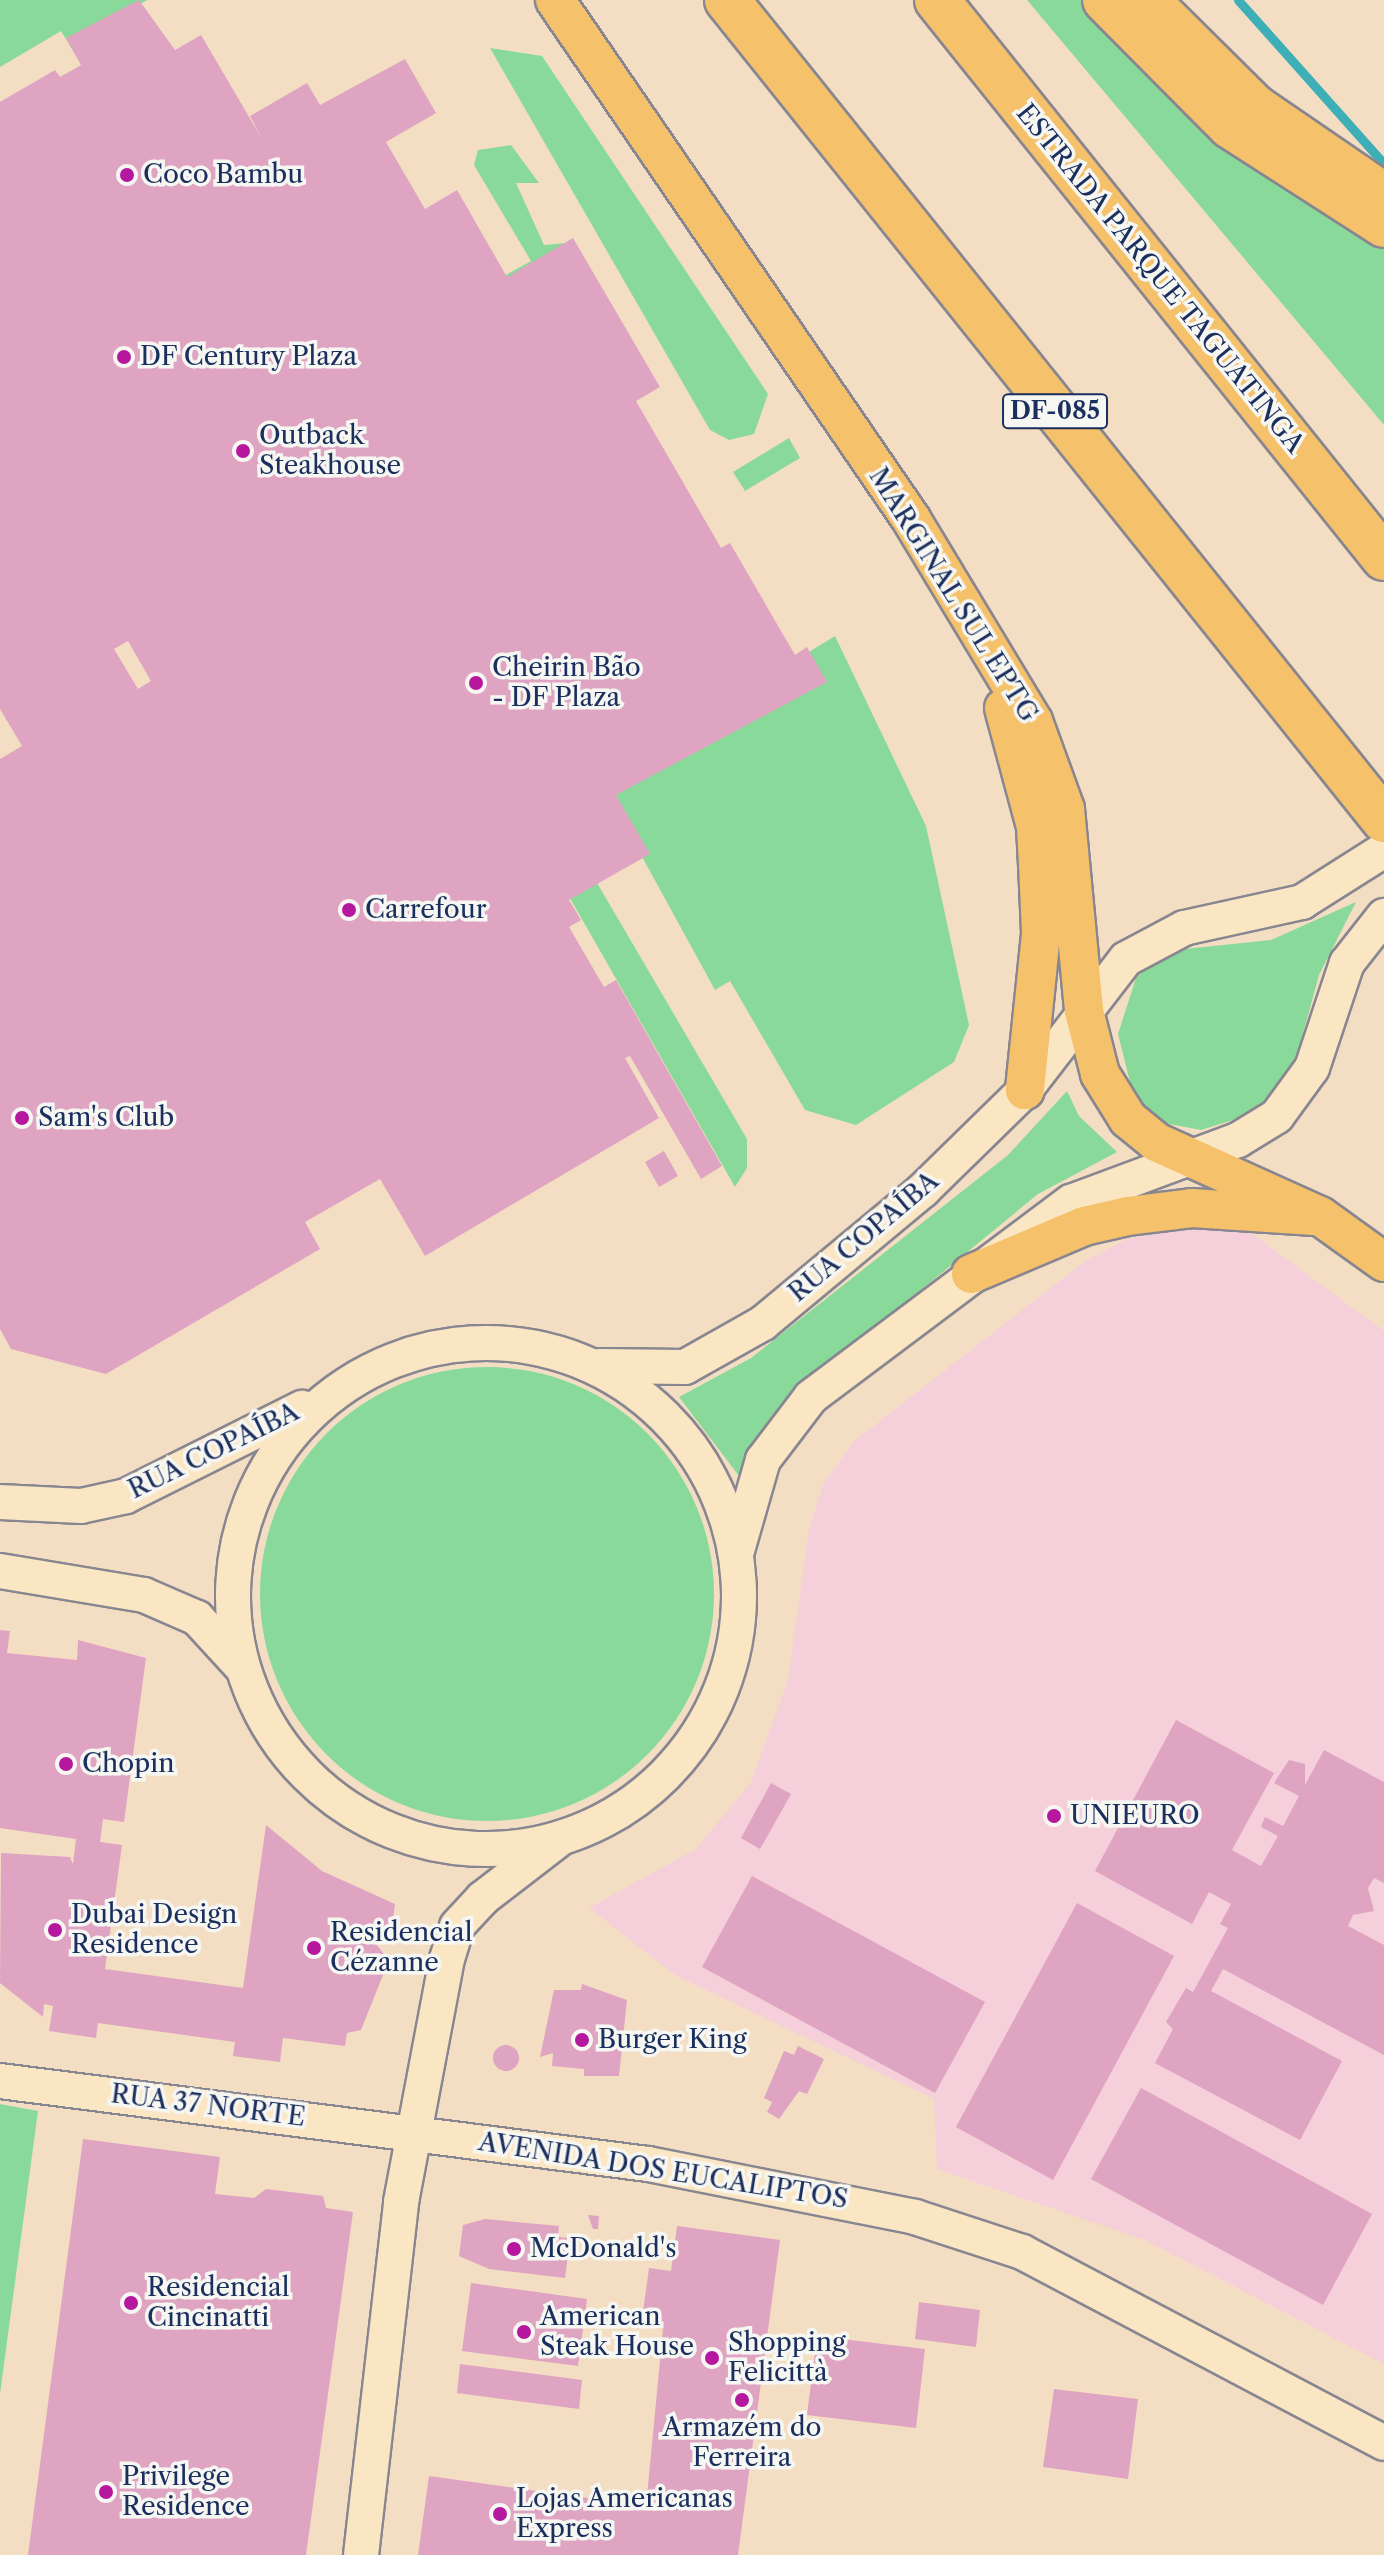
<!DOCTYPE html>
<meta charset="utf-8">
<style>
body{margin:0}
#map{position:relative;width:1384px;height:2555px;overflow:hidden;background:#f4dec3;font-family:"Libre Caslon Text",serif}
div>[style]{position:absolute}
.built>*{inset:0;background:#f5cfd9}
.green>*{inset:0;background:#89da9a}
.round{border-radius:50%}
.stream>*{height:9px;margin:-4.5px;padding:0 4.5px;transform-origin:4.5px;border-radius:4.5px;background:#3eafb6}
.building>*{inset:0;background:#dea4c2}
.roads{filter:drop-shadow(2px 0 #888690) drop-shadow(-2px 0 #888690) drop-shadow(0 2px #888690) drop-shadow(0 -2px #888690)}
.secondary>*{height:34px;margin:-17px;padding:0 17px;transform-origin:17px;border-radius:17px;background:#fbe6c4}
.secondary>.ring{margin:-17px;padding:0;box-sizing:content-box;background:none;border:34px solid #fbe6c4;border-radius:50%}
.primary>*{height:38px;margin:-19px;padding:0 19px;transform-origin:19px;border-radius:19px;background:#f5c16b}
.highway>*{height:44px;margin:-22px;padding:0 22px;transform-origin:22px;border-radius:22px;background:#f5c16b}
.dots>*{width:22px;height:22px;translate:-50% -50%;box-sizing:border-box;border:4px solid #f6f6f2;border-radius:50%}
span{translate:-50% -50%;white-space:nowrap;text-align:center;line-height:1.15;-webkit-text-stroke:7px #f6f6f2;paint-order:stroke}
.shield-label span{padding:2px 6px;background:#f6f6f2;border:2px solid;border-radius:6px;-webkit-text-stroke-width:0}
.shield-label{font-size:24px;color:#1b2f5e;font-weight:700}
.poi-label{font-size:26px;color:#1b2f5e}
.left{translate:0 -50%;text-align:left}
.street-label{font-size:26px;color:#1b2f5e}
</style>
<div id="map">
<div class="built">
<div style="clip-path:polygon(1189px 1225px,1252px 1234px,1384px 1331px,1384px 2364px,1145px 2240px,937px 2169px,934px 2099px,675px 1975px,589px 1908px,696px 1849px,751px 1782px,788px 1680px,809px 1529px,823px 1485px,853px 1442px,1084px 1262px,1127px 1239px)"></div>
</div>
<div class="green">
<div style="clip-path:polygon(0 0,147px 0,108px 24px,84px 69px,61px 31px,0 67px)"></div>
<div style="clip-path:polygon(1027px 0,1087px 0,1384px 240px,1384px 425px)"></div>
<div style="clip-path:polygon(490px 48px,542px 56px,768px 394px,754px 434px,729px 440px,710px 430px)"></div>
<div style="clip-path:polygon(511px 145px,539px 183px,516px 183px,544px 245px,566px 243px,540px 344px,504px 276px,531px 261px,474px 165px,478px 150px)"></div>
<div style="clip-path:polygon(789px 438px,800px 458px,745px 491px,733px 472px)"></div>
<div style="clip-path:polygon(835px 636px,926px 826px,969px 1025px,954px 1062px,856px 1125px,805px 1110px,730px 981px,715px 990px,640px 853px,583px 790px)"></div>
<div style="clip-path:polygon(593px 876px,747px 1139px,747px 1168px,735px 1187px,567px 893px)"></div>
<div style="clip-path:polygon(1356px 902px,1319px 975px,1292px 1074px,1259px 1112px,1201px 1130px,1169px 1124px,1146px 1110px,1132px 1090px,1118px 1034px,1136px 978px,1165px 951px,1271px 940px)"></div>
<div style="clip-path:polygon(1067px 1091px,1079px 1116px,1117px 1152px,1038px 1194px,788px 1399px,739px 1476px,679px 1397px,751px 1358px,1008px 1155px)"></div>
<div class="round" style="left:260px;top:1367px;width:454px;height:454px"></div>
<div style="clip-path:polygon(0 2104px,38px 2111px,0 2394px)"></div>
</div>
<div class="stream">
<div style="left:1238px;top:0;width:220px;rotate:48.3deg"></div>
</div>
<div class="building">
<div style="clip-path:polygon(evenodd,139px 0,175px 50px,201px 35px,262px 139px,250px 116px,307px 83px,320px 105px,405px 59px,436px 113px,386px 142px,425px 209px,457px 190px,507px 277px,573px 238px,660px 387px,636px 401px,721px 548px,730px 543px,795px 655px,807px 647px,827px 682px,616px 795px,650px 854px,569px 900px,581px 920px,569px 927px,604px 987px,616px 980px,722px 1166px,701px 1179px,630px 1056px,625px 1058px,659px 1118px,425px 1256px,380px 1179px,305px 1222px,320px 1249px,106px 1374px,11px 1349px,0 1329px,0 759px,22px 746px,0 709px,0 102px,55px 70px,60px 77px,81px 65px,66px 38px,139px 0,128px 641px,151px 681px,138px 689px,114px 649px,128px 641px)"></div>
<div style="clip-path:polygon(664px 1151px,678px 1176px,659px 1187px,645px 1162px)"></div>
<div style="clip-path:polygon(0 1630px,10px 1631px,7px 1653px,77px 1660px,78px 1640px,146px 1658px,124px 1822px,103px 1819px,100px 1842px,122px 1845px,105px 1969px,243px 1988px,266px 1825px,322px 1871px,395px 1904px,391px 1936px,367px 1933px,389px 1960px,361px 2030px,347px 2033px,345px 2046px,283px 2038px,280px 2062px,233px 2056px,235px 2042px,98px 2023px,96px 2038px,49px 2031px,53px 2006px,44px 2004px,43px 2017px,0 1983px,1px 1853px,70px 1857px,73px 1864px,76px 1839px,0 1828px)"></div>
<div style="clip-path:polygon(1176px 1720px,1274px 1773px,1232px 1850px,1261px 1866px,1278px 1836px,1261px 1827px,1265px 1817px,1283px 1826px,1299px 1796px,1274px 1783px,1289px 1760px,1305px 1764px,1305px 1785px,1324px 1750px,1384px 1782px,1384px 1883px,1374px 1878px,1368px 1888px,1374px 1911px,1353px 1915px,1348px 1926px,1384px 1945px,1384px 2055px,1223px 1969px,1211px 1991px,1342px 2061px,1300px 2140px,1155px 2063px,1173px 2029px,1166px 2022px,1186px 1988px,1193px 1992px,1228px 1928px,1220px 1924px,1231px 1904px,1209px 1892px,1192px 1924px,1095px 1871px)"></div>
<div style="clip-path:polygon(771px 1783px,791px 1794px,760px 1849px,741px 1838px)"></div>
<div style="clip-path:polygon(752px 1876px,985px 2002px,935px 2093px,702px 1967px)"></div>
<div style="clip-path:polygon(1077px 1903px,1174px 1956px,1053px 2180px,956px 2127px)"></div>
<div style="clip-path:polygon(582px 1984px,627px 2000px,619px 2076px,584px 2076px,584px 2069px,552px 2066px,553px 2053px,540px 2057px,554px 1990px,581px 1990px)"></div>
<div class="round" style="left:493px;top:2045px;width:26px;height:26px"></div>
<div style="clip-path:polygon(798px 2046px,824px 2059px,807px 2094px,799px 2091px,779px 2119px,767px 2112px,772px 2102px,764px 2098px,784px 2051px,794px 2055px)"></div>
<div style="clip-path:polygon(1141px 2088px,1372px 2214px,1323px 2305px,1091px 2179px)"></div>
<div style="clip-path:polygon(83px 2139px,220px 2157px,215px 2194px,254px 2198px,266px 2189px,323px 2196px,326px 2208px,353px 2212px,306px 2555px,28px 2555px)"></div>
<div style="clip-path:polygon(588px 2215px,599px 2216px,598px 2229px,593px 2229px)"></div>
<div style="clip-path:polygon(485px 2219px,559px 2226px,558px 2237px,570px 2238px,565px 2278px,489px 2269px,459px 2256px,463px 2225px)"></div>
<div style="clip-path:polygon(677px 2226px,780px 2240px,738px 2555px,418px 2555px,429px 2476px,646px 2506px,663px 2329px,641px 2326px,649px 2268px,671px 2271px)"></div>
<div style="clip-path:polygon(471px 2283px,587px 2299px,578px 2366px,462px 2351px)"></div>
<div style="clip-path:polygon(919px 2302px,980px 2310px,976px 2347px,915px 2339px)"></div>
<div style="clip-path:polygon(817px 2336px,925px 2349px,916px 2428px,807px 2415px)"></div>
<div style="clip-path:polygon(460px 2364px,582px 2380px,579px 2409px,457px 2393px)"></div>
<div style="clip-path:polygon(1054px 2389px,1138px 2399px,1128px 2479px,1043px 2467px)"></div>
</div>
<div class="roads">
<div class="secondary">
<div class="ring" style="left:233px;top:1343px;width:472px;height:472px"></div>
<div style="left:600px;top:1366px;width:85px;rotate:0.7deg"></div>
<div style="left:685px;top:1367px;width:90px;rotate:-29.4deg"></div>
<div style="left:763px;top:1323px;width:208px;rotate:-39.7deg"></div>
<div style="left:923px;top:1190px;width:143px;rotate:-44.4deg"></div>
<div style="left:1025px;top:1090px;width:165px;rotate:-52.4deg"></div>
<div style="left:1126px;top:959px;width:66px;rotate:-28.1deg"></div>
<div style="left:1184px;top:928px;width:121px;rotate:-12.4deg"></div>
<div style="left:1302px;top:902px;width:97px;rotate:-32.4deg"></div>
<div style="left:0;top:1502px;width:81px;rotate:2.8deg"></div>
<div style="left:81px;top:1506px;width:46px;rotate:-12.5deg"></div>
<div style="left:126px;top:1496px;width:197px;rotate:-26.6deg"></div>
<div style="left:736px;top:1554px;width:98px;rotate:-74deg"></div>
<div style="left:763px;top:1460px;width:79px;rotate:-52.7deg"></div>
<div style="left:811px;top:1397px;width:325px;rotate:-36.9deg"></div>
<div style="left:1071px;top:1202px;width:178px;rotate:-20.4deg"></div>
<div style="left:1238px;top:1140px;width:46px;rotate:-31.6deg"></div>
<div style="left:1277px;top:1116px;width:59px;rotate:-53.9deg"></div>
<div style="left:1312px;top:1068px;width:111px;rotate:-71.6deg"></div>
<div style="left:1347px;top:963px;width:60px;rotate:-51.8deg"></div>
<div style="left:0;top:1571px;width:146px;rotate:9.5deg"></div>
<div style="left:144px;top:1595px;width:58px;rotate:23.5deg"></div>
<div style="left:197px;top:1618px;width:65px;rotate:47.5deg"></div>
<div style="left:0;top:2081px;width:653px;rotate:7.3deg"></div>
<div style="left:648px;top:2164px;width:272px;rotate:11.2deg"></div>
<div style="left:915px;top:2217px;width:113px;rotate:18.1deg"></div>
<div style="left:1022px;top:2252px;width:409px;rotate:27.8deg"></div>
<div style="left:361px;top:2555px;width:355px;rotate:-83.5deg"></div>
<div style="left:401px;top:2202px;width:247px;rotate:-79.3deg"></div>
<div style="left:447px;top:1959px;width:34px;rotate:-73deg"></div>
<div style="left:457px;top:1926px;width:38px;rotate:-47deg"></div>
<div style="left:483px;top:1898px;width:93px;rotate:-37.6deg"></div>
</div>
<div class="primary">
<div style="left:555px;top:0;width:629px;rotate:55.55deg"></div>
<div style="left:911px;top:519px;width:236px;rotate:58.9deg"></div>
<div style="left:1033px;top:721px;width:94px;rotate:70deg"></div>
<div style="left:1065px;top:809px;width:203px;rotate:84.6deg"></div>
<div style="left:1084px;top:1011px;width:65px;rotate:75.7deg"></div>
<div style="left:1100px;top:1074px;width:53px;rotate:58.1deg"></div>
<div style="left:1128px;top:1119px;width:36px;rotate:39deg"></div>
<div style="left:1156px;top:1142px;width:180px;rotate:24.3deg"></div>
<div style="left:1320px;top:1216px;width:79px;rotate:35.7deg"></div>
<div style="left:1151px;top:0;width:149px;rotate:44.7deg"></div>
<div style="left:1257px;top:105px;width:154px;rotate:34.4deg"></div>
<div style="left:1004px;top:708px;width:123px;rotate:74.9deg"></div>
<div style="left:1036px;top:827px;width:37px;rotate:87deg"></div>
<div style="left:1038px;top:864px;width:70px;rotate:87.5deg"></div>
<div style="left:1041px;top:934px;width:157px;rotate:95.9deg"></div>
<div style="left:971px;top:1274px;width:123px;rotate:-23deg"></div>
<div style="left:1084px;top:1226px;width:45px;rotate:-12.8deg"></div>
<div style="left:1128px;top:1216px;width:64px;rotate:-7.1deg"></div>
<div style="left:1192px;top:1208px;width:122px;rotate:3.8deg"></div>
</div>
<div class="highway">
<div style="left:727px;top:0;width:1051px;rotate:51.3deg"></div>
<div style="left:937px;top:0;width:715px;rotate:51.3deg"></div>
<div style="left:1105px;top:0;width:177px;rotate:45.2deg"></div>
<div style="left:1230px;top:126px;width:183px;rotate:32.7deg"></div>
</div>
</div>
<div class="dots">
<div style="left:127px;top:175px;background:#b5179e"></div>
<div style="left:124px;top:357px;background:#b5179e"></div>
<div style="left:243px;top:451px;background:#b5179e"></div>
<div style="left:476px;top:683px;background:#b5179e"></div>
<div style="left:349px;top:910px;background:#b5179e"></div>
<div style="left:22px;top:1118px;background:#b5179e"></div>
<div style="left:66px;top:1764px;background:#b5179e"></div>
<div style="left:1054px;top:1816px;background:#b5179e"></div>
<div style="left:55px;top:1930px;background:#b5179e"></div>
<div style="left:314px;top:1948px;background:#b5179e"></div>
<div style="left:582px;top:2040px;background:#b5179e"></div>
<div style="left:514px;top:2249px;background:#b5179e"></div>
<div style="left:131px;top:2303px;background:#b5179e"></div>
<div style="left:524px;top:2332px;background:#b5179e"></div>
<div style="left:712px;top:2358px;background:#b5179e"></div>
<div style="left:742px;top:2400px;background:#b5179e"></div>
<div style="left:106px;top:2492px;background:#b5179e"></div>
<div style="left:500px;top:2514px;background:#b5179e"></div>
</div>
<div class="shield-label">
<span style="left:1055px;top:411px">DF-085</span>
</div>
<div class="poi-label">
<span class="left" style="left:143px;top:175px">Coco Bambu</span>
<span class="left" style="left:140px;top:357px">DF Century Plaza</span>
<span class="left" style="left:259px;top:451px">Outback<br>Steakhouse</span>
<span class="left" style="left:492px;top:683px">Cheirin Bão<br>- DF Plaza</span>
<span class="left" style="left:365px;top:910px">Carrefour</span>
<span class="left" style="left:38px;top:1118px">Sam's Club</span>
<span class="left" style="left:82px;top:1764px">Chopin</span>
<span class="left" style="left:1070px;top:1816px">UNIEURO</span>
<span class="left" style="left:71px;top:1930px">Dubai Design<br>Residence</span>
<span class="left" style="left:330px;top:1948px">Residencial<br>Cézanne</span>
<span class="left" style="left:598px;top:2040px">Burger King</span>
<span class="left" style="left:530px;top:2249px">McDonald's</span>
<span class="left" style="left:147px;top:2303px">Residencial<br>Cincinatti</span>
<span class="left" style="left:540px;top:2332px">American<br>Steak House</span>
<span class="left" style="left:728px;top:2358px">Shopping<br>Felicittà</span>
<span style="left:742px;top:2443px">Armazém do<br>Ferreira</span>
<span class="left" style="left:122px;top:2492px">Privilege<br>Residence</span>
<span class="left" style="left:516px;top:2514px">Lojas Americanas<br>Express</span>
</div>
<div class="street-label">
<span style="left:1160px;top:279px;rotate:51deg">ESTRADA PARQUE TAGUATINGA</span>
<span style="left:953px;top:595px;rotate:58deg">MARGINAL SUL EPTG</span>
<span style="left:864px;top:1237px;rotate:-40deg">RUA COPAÍBA</span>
<span style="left:214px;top:1451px;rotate:-26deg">RUA COPAÍBA</span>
<span style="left:208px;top:2106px;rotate:7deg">RUA 37 NORTE</span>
<span style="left:663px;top:2171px;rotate:9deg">AVENIDA DOS EUCALIPTOS</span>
</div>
</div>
